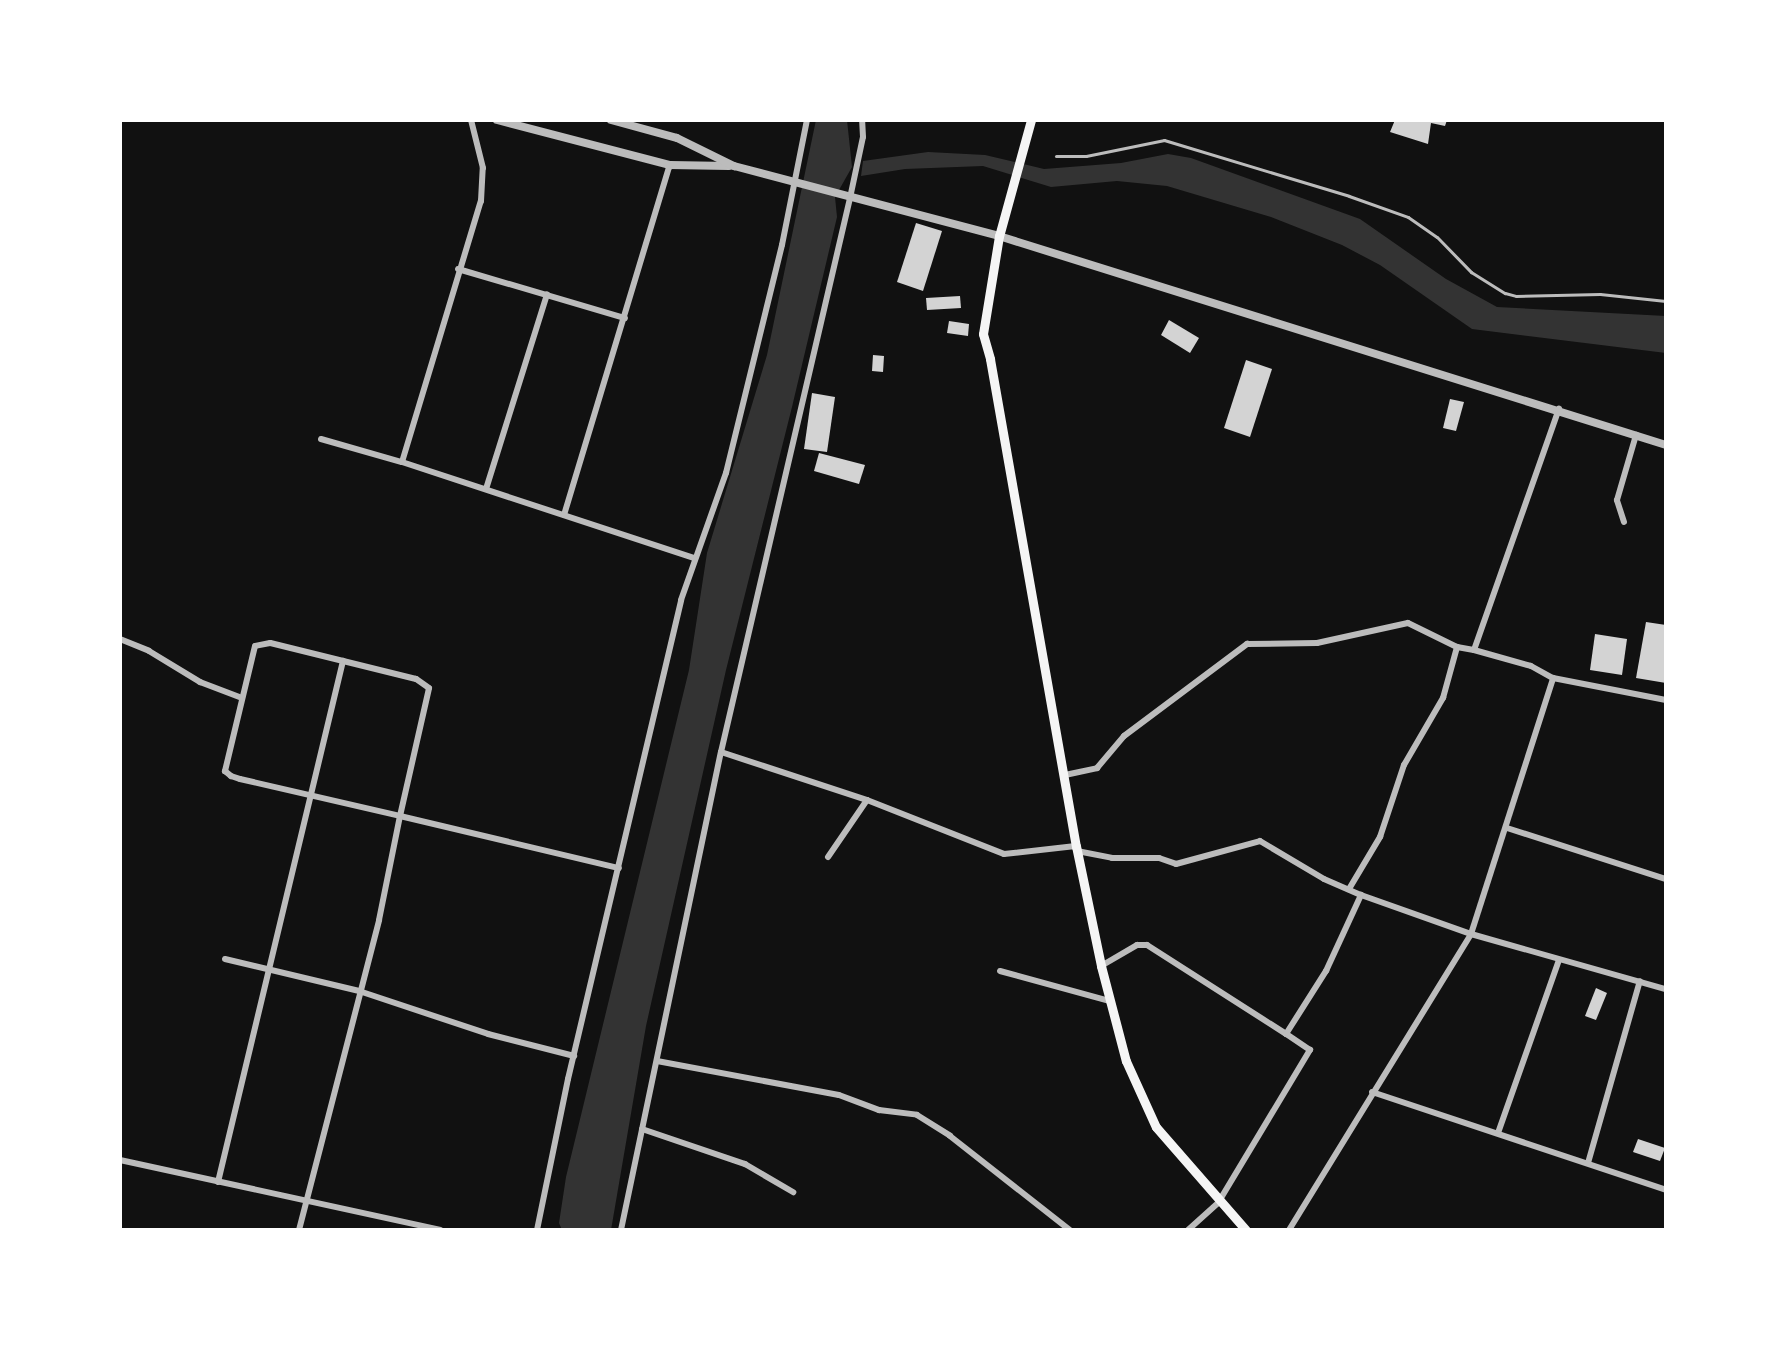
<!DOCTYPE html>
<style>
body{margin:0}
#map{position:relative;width:1786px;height:1350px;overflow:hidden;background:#111;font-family:Ubuntu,sans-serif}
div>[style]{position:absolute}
.water>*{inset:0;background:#333}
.building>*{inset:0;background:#d3d3d3}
.service>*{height:3px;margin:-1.5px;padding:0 1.5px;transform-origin:1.5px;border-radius:1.5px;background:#bcbcbc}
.minor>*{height:6px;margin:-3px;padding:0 3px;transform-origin:3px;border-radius:3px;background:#bcbcbc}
.tertiary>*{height:8px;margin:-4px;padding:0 4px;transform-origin:4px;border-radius:4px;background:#bcbcbc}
.secondary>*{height:9px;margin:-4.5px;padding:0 4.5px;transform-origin:4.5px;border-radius:4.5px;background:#f5f5f5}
span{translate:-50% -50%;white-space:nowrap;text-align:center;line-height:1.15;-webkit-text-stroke:6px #fff;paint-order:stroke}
.frame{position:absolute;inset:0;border:122px solid #fff;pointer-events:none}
</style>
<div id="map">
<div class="water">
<div style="clip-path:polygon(816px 120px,847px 120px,852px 167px,835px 197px,837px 217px,792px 407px,726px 670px,646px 1026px,611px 1230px,562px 1230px,559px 1223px,566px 1177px,689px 670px,707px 553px,767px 355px)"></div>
<div style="clip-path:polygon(928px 152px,985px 155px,1044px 169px,1121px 163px,1168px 154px,1191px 158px,1360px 219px,1446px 279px,1497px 307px,1666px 316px,1666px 353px,1472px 329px,1380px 265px,1342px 245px,1271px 217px,1167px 186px,1117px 181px,1051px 187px,983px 166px,905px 169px,861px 176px,863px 161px)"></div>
</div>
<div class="building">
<div style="clip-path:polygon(1395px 120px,1447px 120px,1445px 126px,1431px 123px,1428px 144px,1390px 132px)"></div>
<div style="clip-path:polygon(916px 223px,942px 231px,923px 291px,897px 282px)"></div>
<div style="clip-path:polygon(960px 296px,961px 308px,927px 310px,926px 298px)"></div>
<div style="clip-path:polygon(1169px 320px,1199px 338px,1190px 353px,1161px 335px)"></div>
<div style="clip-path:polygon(949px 321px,969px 324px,968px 336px,947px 333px)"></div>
<div style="clip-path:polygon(873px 355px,884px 356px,883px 372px,872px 371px)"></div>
<div style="clip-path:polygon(1246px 360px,1272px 369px,1250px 437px,1224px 428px)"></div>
<div style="clip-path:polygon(812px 393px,835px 397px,827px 452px,804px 449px)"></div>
<div style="clip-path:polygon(1450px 399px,1464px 402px,1456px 431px,1443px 428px)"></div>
<div style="clip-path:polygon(819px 453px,865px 465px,859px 484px,814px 471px)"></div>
<div style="clip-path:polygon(1646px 622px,1666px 625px,1666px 683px,1636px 678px)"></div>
<div style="clip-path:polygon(1595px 634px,1627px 639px,1622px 675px,1590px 670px)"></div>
<div style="clip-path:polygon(1596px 988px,1607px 993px,1596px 1020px,1585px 1016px)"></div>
<div style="clip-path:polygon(1638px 1139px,1665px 1148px,1660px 1161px,1633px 1152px)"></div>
</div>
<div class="service">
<div style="left:1056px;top:156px;width:30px"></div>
<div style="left:1086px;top:156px;width:80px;rotate:-11.6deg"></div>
<div style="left:1164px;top:140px;width:193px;rotate:16.8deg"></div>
<div style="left:1349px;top:196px;width:63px;rotate:19.6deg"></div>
<div style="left:1408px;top:217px;width:35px;rotate:35deg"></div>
<div style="left:1437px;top:237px;width:49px;rotate:45.8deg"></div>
<div style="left:1471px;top:272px;width:40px;rotate:32deg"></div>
<div style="left:1505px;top:293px;width:11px;rotate:15deg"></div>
<div style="left:1516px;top:296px;width:84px;rotate:-1.4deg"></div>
<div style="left:1600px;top:294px;width:66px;rotate:6.1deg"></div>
</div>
<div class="minor">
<div style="left:458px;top:269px;width:174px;rotate:16.4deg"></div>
<div style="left:321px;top:439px;width:84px;rotate:15.9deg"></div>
<div style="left:402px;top:462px;width:307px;rotate:18.2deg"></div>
<div style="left:402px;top:462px;width:273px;rotate:-73.2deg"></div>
<div style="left:481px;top:201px;width:33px;rotate:-87deg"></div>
<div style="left:483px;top:168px;width:49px;rotate:-104deg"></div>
<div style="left:486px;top:489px;width:204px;rotate:-72.6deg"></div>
<div style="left:564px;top:515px;width:366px;rotate:-73.2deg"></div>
<div style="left:1624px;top:522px;width:23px;rotate:-108deg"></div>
<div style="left:1617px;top:500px;width:68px;rotate:-73.7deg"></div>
<div style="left:120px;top:639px;width:31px;rotate:22deg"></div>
<div style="left:149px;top:651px;width:60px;rotate:31.3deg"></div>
<div style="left:200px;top:682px;width:45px;rotate:20.9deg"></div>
<div style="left:1474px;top:650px;width:59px;rotate:15.7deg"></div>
<div style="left:1531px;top:666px;width:25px;rotate:29deg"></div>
<div style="left:1553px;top:678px;width:115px;rotate:11deg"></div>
<div style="left:721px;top:752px;width:154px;rotate:18.2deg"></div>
<div style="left:867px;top:800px;width:147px;rotate:21.5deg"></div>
<div style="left:1004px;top:854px;width:72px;rotate:-6.3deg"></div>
<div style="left:1065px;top:775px;width:33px;rotate:-12deg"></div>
<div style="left:1097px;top:768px;width:42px;rotate:-49.8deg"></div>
<div style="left:1124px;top:736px;width:154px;rotate:-36.8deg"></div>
<div style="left:1247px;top:644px;width:70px;rotate:-0.8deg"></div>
<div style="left:1317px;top:643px;width:93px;rotate:-12.4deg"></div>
<div style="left:1408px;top:623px;width:55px;rotate:26.1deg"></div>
<div style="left:1507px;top:828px;width:167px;rotate:17.8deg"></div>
<div style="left:1077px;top:851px;width:36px;rotate:11deg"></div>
<div style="left:1112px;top:858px;width:47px"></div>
<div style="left:1159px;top:858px;width:18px;rotate:19deg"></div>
<div style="left:1176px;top:864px;width:87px;rotate:-15.3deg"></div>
<div style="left:1260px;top:841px;width:74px;rotate:30.7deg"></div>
<div style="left:1324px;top:879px;width:40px;rotate:23.4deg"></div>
<div style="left:1361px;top:895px;width:117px;rotate:19.5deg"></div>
<div style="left:1471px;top:934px;width:203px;rotate:15.8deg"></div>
<div style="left:828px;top:857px;width:69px;rotate:-55.6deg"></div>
<div style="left:1349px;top:889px;width:61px;rotate:-59.2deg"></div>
<div style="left:1380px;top:837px;width:76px;rotate:-71.6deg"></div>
<div style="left:1404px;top:765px;width:78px;rotate:-59.8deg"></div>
<div style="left:1443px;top:698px;width:53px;rotate:-74.6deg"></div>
<div style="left:1457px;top:647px;width:17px;rotate:10deg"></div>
<div style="left:1474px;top:650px;width:256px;rotate:-70.6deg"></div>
<div style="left:225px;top:959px;width:138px;rotate:13.4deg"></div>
<div style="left:359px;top:991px;width:136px;rotate:18.4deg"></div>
<div style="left:488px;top:1034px;width:89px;rotate:14.3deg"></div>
<div style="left:1101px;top:966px;width:42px;rotate:-30.3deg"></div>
<div style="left:1137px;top:945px;width:10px"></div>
<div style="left:1147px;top:945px;width:165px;rotate:32.6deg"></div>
<div style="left:1000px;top:971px;width:114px;rotate:15.3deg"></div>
<div style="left:657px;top:1061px;width:185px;rotate:10.6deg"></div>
<div style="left:839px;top:1095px;width:43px;rotate:20.6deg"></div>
<div style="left:879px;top:1110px;width:38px;rotate:7deg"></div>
<div style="left:917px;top:1115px;width:39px;rotate:32deg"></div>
<div style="left:950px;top:1136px;width:152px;rotate:38.1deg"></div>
<div style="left:1372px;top:1092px;width:310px;rotate:18.4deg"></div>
<div style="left:642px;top:1129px;width:109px;rotate:18.8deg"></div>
<div style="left:745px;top:1164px;width:56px;rotate:30.3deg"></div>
<div style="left:1498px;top:1133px;width:183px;rotate:-70.6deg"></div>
<div style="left:120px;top:1160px;width:328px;rotate:12.3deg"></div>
<div style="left:1588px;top:1163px;width:189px;rotate:-74.1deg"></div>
<div style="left:218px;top:1182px;width:536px;rotate:-76.51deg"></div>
<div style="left:299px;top:1230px;width:320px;rotate:-75.5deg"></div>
<div style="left:379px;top:920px;width:106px;rotate:-78.6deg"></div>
<div style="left:400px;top:816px;width:131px;rotate:-77.2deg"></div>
<div style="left:429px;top:688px;width:16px;rotate:-145deg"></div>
<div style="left:416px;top:679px;width:150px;rotate:-166.1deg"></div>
<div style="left:270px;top:643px;width:15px;rotate:169deg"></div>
<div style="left:255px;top:646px;width:129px;rotate:103.5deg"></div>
<div style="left:225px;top:771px;width:8px;rotate:40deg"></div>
<div style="left:231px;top:776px;width:9px;rotate:18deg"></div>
<div style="left:240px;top:779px;width:164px;rotate:13deg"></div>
<div style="left:400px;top:816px;width:225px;rotate:13.4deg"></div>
<div style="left:537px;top:1230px;width:154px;rotate:-78.4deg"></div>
<div style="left:568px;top:1079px;width:492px;rotate:-76.7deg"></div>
<div style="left:681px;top:600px;width:135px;rotate:-70.5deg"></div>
<div style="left:726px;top:473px;width:235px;rotate:-76.2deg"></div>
<div style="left:782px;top:245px;width:127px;rotate:-78.7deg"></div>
<div style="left:621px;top:1230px;width:488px;rotate:-78.2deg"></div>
<div style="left:721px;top:752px;width:569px;rotate:-76.89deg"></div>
<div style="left:850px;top:198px;width:62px;rotate:-78deg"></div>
<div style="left:863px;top:137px;width:17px;rotate:-93deg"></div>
<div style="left:1188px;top:1230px;width:40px;rotate:-42deg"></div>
<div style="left:1218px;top:1203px;width:179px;rotate:-59deg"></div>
<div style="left:1310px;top:1050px;width:29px;rotate:-146deg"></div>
<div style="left:1286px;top:1034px;width:75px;rotate:-57.6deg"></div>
<div style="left:1326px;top:971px;width:84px;rotate:-65.3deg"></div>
<div style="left:1289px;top:1230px;width:347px;rotate:-58.4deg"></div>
<div style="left:1471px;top:934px;width:269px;rotate:-72.2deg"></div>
</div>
<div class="tertiary">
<div style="left:497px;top:120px;width:179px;rotate:14.6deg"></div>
<div style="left:670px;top:165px;width:59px;rotate:1deg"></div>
<div style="left:611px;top:120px;width:68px;rotate:15.3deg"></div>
<div style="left:677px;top:138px;width:64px;rotate:26.2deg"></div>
<div style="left:734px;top:166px;width:274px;rotate:14.8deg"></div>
<div style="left:999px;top:236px;width:699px;rotate:17.4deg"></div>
</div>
<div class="secondary">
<div style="left:1031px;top:120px;width:120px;rotate:105.4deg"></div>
<div style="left:999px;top:236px;width:99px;rotate:99.3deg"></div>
<div style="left:983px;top:334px;width:26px;rotate:74deg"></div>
<div style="left:990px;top:359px;width:495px;rotate:80deg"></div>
<div style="left:1076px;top:846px;width:123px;rotate:78.2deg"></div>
<div style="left:1101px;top:966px;width:98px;rotate:75.3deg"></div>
<div style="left:1126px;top:1061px;width:72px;rotate:65.6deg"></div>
<div style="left:1156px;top:1127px;width:137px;rotate:48.9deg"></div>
</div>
<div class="frame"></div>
</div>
